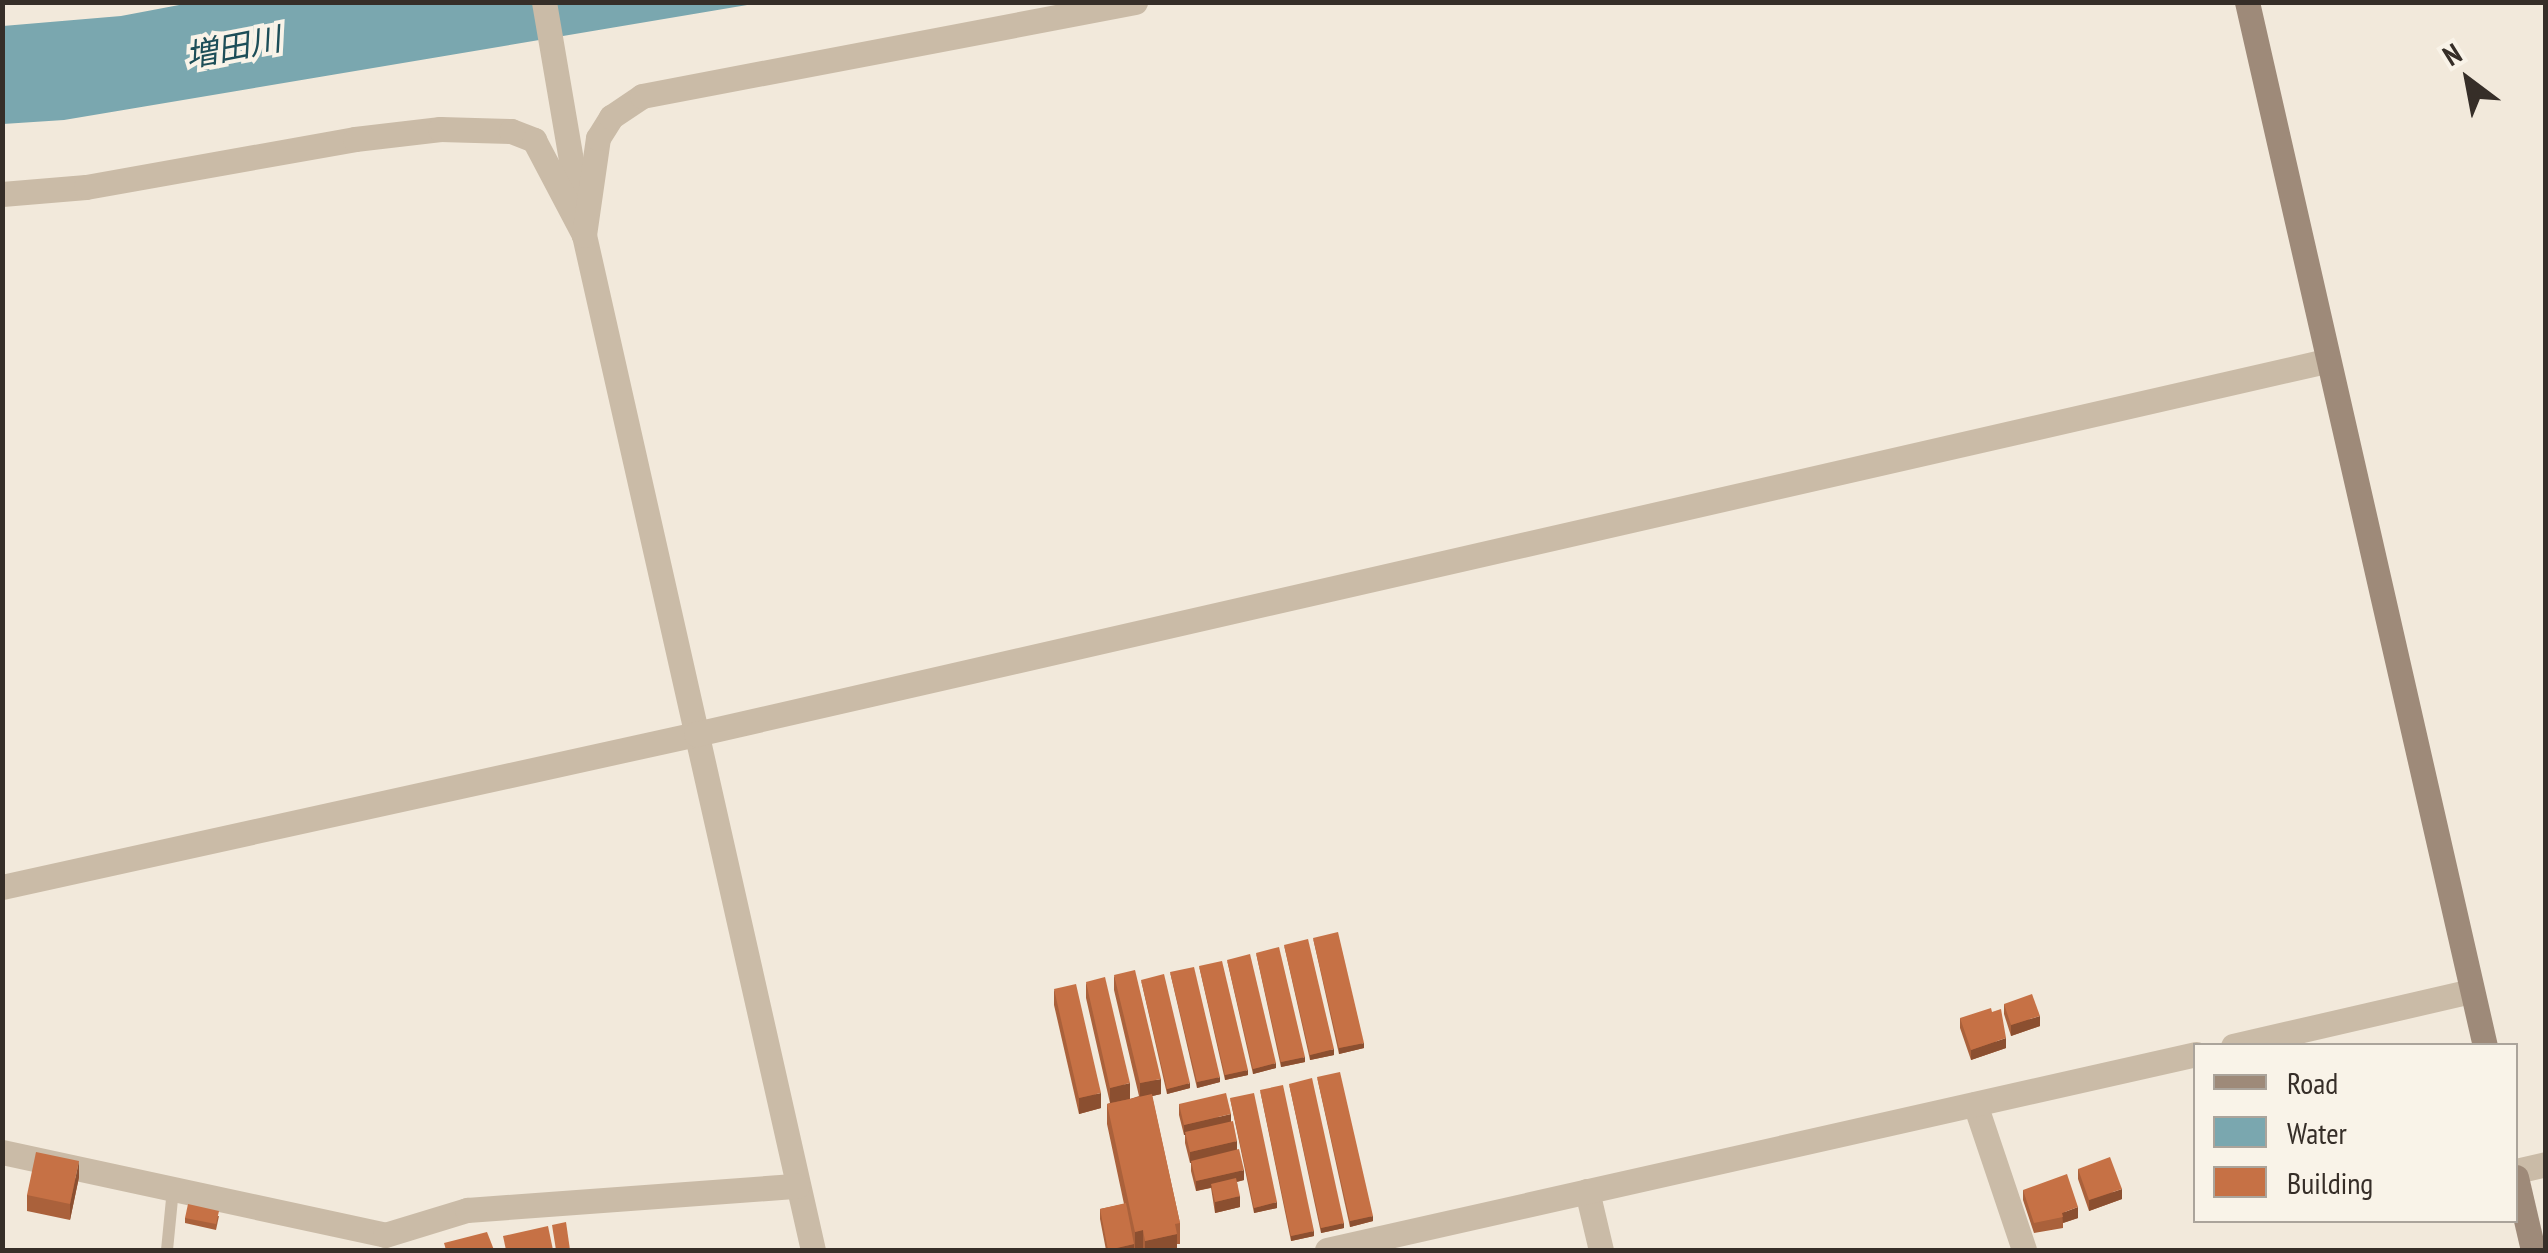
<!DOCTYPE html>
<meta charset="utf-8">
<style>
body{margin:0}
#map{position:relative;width:2548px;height:1253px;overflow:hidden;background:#f2e9db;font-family:"PT Sans Narrow","Noto Sans JP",sans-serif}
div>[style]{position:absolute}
.water>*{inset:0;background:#7aa7af}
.lane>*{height:12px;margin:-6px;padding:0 6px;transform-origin:6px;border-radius:6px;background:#cabba7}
.street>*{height:25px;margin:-12.5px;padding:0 12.5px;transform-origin:12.5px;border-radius:12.5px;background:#cabba7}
.secondary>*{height:25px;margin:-12.5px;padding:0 12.5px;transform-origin:12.5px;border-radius:12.5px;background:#9e8a79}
.wall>*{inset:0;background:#aa613b}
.shaded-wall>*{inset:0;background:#8b4f30}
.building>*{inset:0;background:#c67145}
span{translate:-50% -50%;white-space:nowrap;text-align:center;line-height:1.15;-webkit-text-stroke:8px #f9f3e8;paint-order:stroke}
.water-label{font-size:32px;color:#1d4e58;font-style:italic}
.frame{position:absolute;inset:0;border:5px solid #362e28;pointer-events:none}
.legend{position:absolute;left:2193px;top:1043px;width:325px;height:180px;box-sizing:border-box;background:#f9f3e8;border:2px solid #aba49b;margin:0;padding:12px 18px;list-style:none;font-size:30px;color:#362e28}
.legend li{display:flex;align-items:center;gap:20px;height:50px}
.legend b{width:50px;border:2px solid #aba49b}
.north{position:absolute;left:2418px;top:30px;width:100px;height:100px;-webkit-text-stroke:8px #f9f3e8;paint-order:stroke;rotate:328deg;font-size:28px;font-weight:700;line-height:40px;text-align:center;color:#362e28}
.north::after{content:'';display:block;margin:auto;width:35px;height:45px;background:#362e28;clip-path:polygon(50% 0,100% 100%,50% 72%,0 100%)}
</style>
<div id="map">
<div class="water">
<div style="clip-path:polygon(195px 2px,759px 3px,64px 120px,3px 124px,3px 26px,121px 16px)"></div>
</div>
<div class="lane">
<div style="left:167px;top:1250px;width:61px;rotate:-84.4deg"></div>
</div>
<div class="street">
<div style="left:544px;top:2px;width:236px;rotate:80.3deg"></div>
<div style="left:584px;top:235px;width:1041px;rotate:77.29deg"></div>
<div style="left:2px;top:194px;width:84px;rotate:-4.8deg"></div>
<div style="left:86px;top:187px;width:273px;rotate:-10.1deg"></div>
<div style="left:355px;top:139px;width:86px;rotate:-6.7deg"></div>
<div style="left:440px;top:129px;width:71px;rotate:1.6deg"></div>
<div style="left:511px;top:131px;width:25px;rotate:21deg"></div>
<div style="left:534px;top:140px;width:107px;rotate:62.2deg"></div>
<div style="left:584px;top:235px;width:98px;rotate:-81.8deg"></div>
<div style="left:598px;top:138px;width:25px;rotate:-58deg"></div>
<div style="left:611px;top:117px;width:37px;rotate:-34deg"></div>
<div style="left:642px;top:96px;width:502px;rotate:-10.79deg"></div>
<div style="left:2px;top:887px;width:711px;rotate:-12.43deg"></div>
<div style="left:696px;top:734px;width:1672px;rotate:-12.89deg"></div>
<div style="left:2233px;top:1046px;width:245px;rotate:-13deg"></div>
<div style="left:1975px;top:1104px;width:154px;rotate:71.4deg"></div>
<div style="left:2px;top:1152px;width:392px;rotate:12.2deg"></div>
<div style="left:385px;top:1235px;width:86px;rotate:-17deg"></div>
<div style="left:467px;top:1210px;width:331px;rotate:-4.2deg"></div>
<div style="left:2516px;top:1171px;width:31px;rotate:-13deg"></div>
<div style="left:1587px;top:1191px;width:61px;rotate:76.7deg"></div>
<div style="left:1327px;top:1250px;width:891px;rotate:-12.71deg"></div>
</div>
<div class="secondary">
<div style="left:2247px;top:2px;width:1071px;rotate:77.16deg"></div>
<div style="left:2516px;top:1177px;width:75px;rotate:76.9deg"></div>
</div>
<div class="wall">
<div style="clip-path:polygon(1313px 938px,1364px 1048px,1339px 1054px)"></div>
<div style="clip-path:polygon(1284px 945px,1334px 1055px,1310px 1060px)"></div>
<div style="clip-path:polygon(1256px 953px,1305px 1062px,1281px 1067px)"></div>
<div style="clip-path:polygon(1227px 960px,1276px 1068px,1253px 1074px)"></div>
<div style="clip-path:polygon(1199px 966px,1248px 1075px,1225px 1080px)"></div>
<div style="clip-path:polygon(1170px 972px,1220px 1082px,1197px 1088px)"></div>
<div style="clip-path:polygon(1114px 975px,1161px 1094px,1152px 1096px,1180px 1223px,1180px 1244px,1177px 1244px,1177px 1250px,1106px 1250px,1100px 1219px,1100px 1209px,1124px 1204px,1107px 1124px,1107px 1104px,1110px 1103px,1086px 998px,1086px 982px,1130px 1099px,1139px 1096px,1114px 990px)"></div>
<div style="clip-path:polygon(1141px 980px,1190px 1088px,1167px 1094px)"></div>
<div style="clip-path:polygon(1054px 989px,1101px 1108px,1079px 1114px,1054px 1005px)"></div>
<div style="clip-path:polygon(2004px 1004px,2040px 1026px,2011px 1036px,2004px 1014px)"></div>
<div style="clip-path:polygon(1960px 1018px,2006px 1048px,1971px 1060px,1960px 1028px)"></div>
<div style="clip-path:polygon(1317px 1077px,1373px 1221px,1350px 1227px)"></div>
<div style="clip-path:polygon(1289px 1084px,1344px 1228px,1321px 1233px)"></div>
<div style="clip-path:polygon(1260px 1090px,1314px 1236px,1291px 1241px)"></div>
<div style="clip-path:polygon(1230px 1098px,1277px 1208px,1254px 1213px)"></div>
<div style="clip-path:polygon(1179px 1104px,1231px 1122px,1244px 1180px,1237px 1182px,1240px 1207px,1215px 1213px,1211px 1188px,1196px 1191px,1191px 1171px,1191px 1162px,1190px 1163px,1185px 1143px,1185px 1135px,1184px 1135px,1179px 1115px)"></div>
<div style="clip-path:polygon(2078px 1169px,2122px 1199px,2089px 1211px,2078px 1179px)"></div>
<div style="clip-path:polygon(79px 1177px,70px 1220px,27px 1211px,27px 1195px)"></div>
<div style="clip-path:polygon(2023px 1190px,2078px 1218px,2063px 1223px,2063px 1228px,2034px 1233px,2023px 1200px)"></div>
<div style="clip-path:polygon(219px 1216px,216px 1230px,185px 1223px,185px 1218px)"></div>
</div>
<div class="shaded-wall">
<div style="clip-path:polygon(2040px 1016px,2040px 1026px,2011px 1036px,2011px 1025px)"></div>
<div style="clip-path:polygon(2006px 1038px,2006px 1048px,1971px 1060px,1971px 1050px)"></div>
<div style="clip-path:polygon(1364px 1043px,1364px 1048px,1339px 1054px,1339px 1048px)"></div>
<div style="clip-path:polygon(1334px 1049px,1334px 1055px,1310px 1060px,1310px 1055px)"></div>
<div style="clip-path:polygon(1305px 1057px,1305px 1062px,1281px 1067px,1281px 1062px)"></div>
<div style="clip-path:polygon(1276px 1063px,1276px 1068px,1253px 1074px,1253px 1069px)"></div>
<div style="clip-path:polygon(1248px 1070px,1248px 1075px,1225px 1080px,1225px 1075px)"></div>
<div style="clip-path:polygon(1220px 1077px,1220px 1082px,1197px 1088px,1197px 1082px)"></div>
<div style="clip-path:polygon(1161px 1079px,1161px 1094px,1140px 1099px,1140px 1083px)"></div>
<div style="clip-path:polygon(1130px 1083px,1130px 1099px,1110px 1103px,1110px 1088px)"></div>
<div style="clip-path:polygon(1190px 1083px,1190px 1088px,1167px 1094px,1167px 1089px)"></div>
<div style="clip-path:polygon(1101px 1093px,1101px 1108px,1079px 1114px,1079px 1098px)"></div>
<div style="clip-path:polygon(1231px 1114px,1231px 1125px,1184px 1135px,1184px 1125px)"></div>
<div style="clip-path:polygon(1237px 1141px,1237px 1152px,1190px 1163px,1190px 1152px)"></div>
<div style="clip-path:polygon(79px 1161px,79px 1177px,70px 1220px,70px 1204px)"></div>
<div style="clip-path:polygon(1244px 1170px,1244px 1180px,1196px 1191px,1196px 1181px)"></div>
<div style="clip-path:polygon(2122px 1189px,2122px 1199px,2089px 1211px,2089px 1200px)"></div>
<div style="clip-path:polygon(1240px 1196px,1240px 1207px,1215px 1213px,1215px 1202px)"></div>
<div style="clip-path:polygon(1277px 1202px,1277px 1208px,1254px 1213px,1254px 1208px)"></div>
<div style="clip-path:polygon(2078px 1207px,2078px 1218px,2063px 1223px,2062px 1213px)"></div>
<div style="clip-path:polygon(1373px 1216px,1373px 1221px,1350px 1227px,1350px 1221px)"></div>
<div style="clip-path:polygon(1344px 1223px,1344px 1228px,1321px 1233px,1321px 1228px)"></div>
<div style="clip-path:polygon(1143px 1230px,1143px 1250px,1135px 1250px,1135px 1232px)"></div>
<div style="clip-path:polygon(1314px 1231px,1314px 1236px,1291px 1241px,1291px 1236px)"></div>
<div style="clip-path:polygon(1177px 1234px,1177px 1250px,1145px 1250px,1145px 1241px)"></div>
<div style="clip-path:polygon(1134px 1244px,1134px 1250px,1108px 1250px)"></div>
</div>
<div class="building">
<div style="clip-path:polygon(1338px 932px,1364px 1043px,1339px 1048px,1313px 938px)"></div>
<div style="clip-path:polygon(1308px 939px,1334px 1049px,1310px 1055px,1284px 945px)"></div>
<div style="clip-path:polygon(1279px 947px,1305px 1057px,1281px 1062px,1256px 953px)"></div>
<div style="clip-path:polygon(1250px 954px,1276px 1063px,1253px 1069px,1227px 960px)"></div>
<div style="clip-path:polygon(1222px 961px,1248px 1070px,1225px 1075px,1199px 966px)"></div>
<div style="clip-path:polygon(1194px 967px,1220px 1077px,1197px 1082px,1170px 972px)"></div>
<div style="clip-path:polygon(1135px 970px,1161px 1079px,1140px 1083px,1114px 975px)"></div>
<div style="clip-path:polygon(1164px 974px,1190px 1083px,1167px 1089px,1141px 980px)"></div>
<div style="clip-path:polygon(1105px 977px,1130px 1083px,1110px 1088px,1086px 982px)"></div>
<div style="clip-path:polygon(1076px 984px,1101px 1093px,1079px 1098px,1054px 989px)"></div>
<div style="clip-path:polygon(2032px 994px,2040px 1016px,2011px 1025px,2004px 1004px)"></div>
<div style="clip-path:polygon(1991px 1008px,1992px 1012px,2001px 1009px,2006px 1038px,1971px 1050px,1960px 1018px)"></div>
<div style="clip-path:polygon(1340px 1072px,1373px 1216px,1350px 1221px,1317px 1077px)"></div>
<div style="clip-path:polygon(1312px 1078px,1344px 1223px,1321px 1228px,1289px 1084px)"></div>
<div style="clip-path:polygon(1283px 1085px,1314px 1231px,1291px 1236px,1260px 1090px)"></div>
<div style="clip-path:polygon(1226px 1093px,1231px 1114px,1184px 1125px,1179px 1104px)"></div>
<div style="clip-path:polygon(1254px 1093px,1277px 1202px,1254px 1208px,1230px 1098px)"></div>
<div style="clip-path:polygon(1152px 1094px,1180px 1223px,1175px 1224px,1177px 1234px,1145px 1241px,1143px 1230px,1135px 1232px,1107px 1104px)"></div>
<div style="clip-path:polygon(1233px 1121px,1237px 1141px,1190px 1152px,1185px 1132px)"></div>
<div style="clip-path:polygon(1239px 1149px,1244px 1170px,1196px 1181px,1191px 1161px)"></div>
<div style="clip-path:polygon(36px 1152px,79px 1161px,70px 1204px,27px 1195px)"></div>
<div style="clip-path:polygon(2110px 1157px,2122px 1189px,2089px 1200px,2078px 1169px)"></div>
<div style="clip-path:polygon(2067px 1174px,2078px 1207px,2062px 1213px,2063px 1217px,2034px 1223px,2023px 1190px)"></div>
<div style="clip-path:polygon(1236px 1178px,1240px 1196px,1215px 1202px,1211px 1184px)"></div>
<div style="clip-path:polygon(1126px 1203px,1134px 1244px,1108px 1250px,1100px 1209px)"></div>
<div style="clip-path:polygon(188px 1204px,219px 1211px,216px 1224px,185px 1218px)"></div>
<div style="clip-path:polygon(566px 1222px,570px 1250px,556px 1250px,552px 1225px)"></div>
<div style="clip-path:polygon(548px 1226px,553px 1250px,506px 1250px,503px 1236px)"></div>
<div style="clip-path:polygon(487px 1232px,494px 1250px,446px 1250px,444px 1243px)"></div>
</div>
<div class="water-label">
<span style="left:233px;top:47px;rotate:-11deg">増田川</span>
</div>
<div class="frame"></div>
<ul class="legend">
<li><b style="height:12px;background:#9e8a79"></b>Road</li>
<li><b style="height:28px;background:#7aa7af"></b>Water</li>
<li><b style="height:28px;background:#c67145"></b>Building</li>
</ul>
<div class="north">N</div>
</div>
